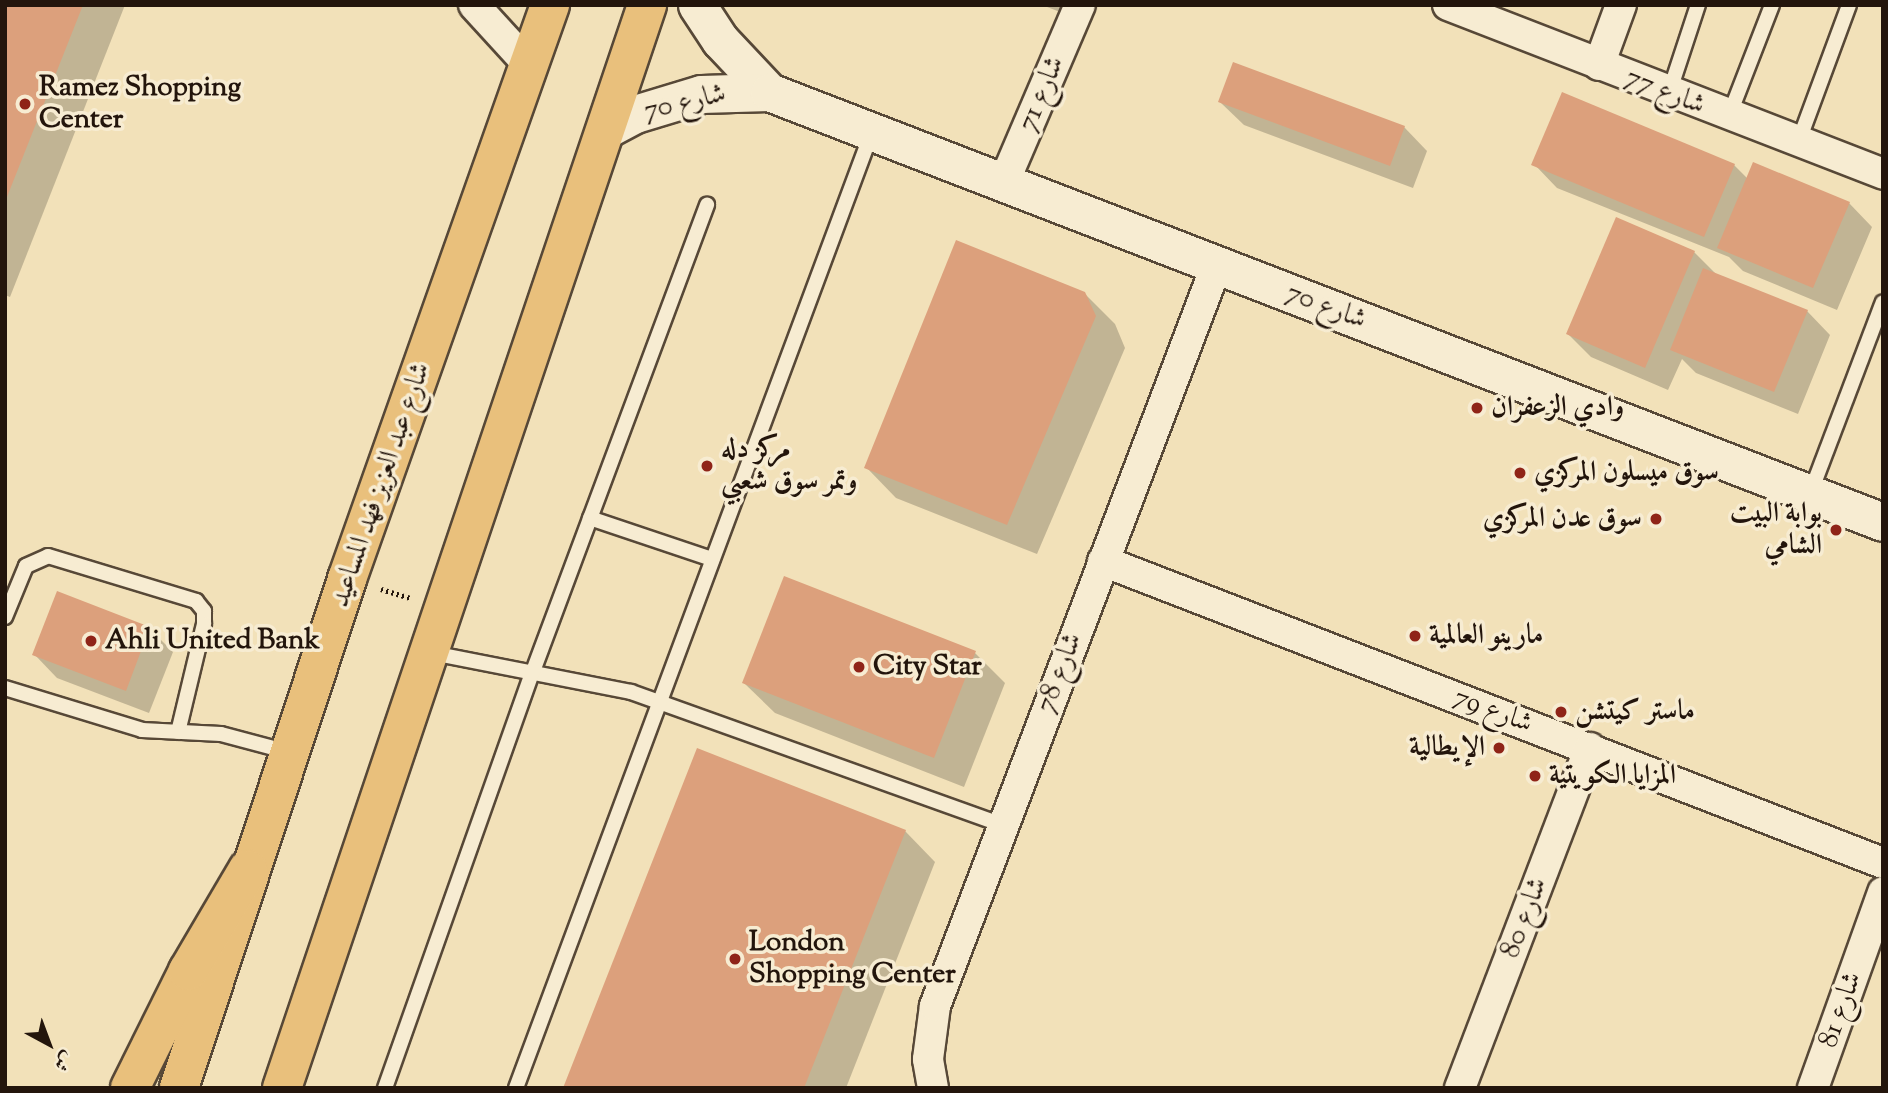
<!DOCTYPE html>
<meta charset="utf-8">
<style>
body{margin:0}
#map{position:relative;width:1888px;height:1093px;overflow:hidden;background:#f2e1b9;font-family:"Sorts Mill Goudy",Amiri,serif}
div>[style]{position:absolute}
.shadow>*{inset:0;background:#0003}
.building>*{inset:0;background:#dca07c}
.path>*{height:4.5px;margin-top:-2.25px;transform-origin:0;background:repeating-linear-gradient(90deg,#23150c 0 2px,transparent 0 5.5px)}
.roads{filter:drop-shadow(2px 0 #574837) drop-shadow(-2px 0 #574837) drop-shadow(0 2px #574837) drop-shadow(0 -2px #574837)}
.service>*{height:14px;margin:-7px;padding:0 7px;transform-origin:7px;border-radius:7px;background:#f7ecd2}
.minor>*{height:30px;margin:-15px;padding:0 15px;transform-origin:15px;border-radius:15px;background:#f7ecd2}
.tertiary>*{height:37px;margin:-18.5px;padding:0 18.5px;transform-origin:18.5px;border-radius:18.5px;background:#f7ecd2}
.primary>*{height:38px;margin:-19px;padding:0 19px;transform-origin:19px;border-radius:19px;background:#e9c07c}
.motorway>*{height:38px;margin:-19px;padding:0 19px;transform-origin:19px;border-radius:19px;background:#e9c07c}
.dots>*{width:19px;height:19px;translate:-50% -50%;box-sizing:border-box;border:4px solid #f7ecd2;border-radius:50%}
span{translate:-50% -50%;white-space:nowrap;text-align:center;line-height:1.15;-webkit-text-stroke:7px #f7ecd2;paint-order:stroke}
.poi-label{font-size:28px;color:#23150c;font-weight:700}
.left{translate:0 -50%;text-align:left}
.right{translate:-100% -50%;text-align:right}
.street-label{font-size:28px;color:#23150c}
.frame{position:absolute;inset:0;border:7px solid #23150c;pointer-events:none}
.north{position:absolute;left:14px;top:1009px;width:70px;height:70px;-webkit-text-stroke:5px #f7ecd2;paint-order:stroke;rotate:139deg;font-size:19px;font-weight:700;line-height:28px;text-align:center;color:#23150c}
.north::after{content:'';display:block;margin:auto;width:24px;height:32px;background:#23150c;clip-path:polygon(50% 0,100% 100%,50% 72%,0 100%)}
</style>
<div id="map">
<div class="shadow">
<div style="clip-path:polygon(5px 5px,125px 5px,10px 297px,5px 295px)"></div>
<div style="clip-path:polygon(1042px 5px,1062px 5px,1060px 12px)"></div>
<div style="clip-path:polygon(1563px 94px,1734px 165px,1748px 179px,1849px 203px,1872px 227px,1837px 310px,1743px 271px,1729px 257px,1557px 188px,1534px 164px)"></div>
<div style="clip-path:polygon(1220px 102px,1404px 127px,1427px 151px,1413px 188px,1244px 125px)"></div>
<div style="clip-path:polygon(1694px 252px,1718px 276px,1807px 311px,1830px 335px,1798px 414px,1696px 373px,1682px 359px,1668px 390px,1591px 357px,1568px 334px)"></div>
<div style="clip-path:polygon(1084px 293px,1115px 324px,1125px 348px,1037px 554px,896px 498px,866px 467px)"></div>
<div style="clip-path:polygon(149px 628px,173px 652px,149px 713px,57px 678px,34px 654px)"></div>
<div style="clip-path:polygon(975px 653px,1005px 683px,964px 787px,775px 713px,744px 683px)"></div>
<div style="clip-path:polygon(905px 831px,935px 862px,846px 1088px,565px 1088px)"></div>
</div>
<div class="building">
<div style="clip-path:polygon(5px 5px,83px 5px,5px 202px)"></div>
<div style="clip-path:polygon(1233px 62px,1405px 126px,1390px 166px,1218px 102px)"></div>
<div style="clip-path:polygon(1562px 92px,1735px 164px,1704px 237px,1531px 165px)"></div>
<div style="clip-path:polygon(1753px 162px,1850px 202px,1813px 288px,1717px 248px)"></div>
<div style="clip-path:polygon(1616px 217px,1695px 251px,1645px 368px,1566px 334px)"></div>
<div style="clip-path:polygon(956px 240px,1085px 292px,1096px 316px,1007px 525px,864px 468px)"></div>
<div style="clip-path:polygon(1703px 268px,1808px 310px,1774px 392px,1670px 350px)"></div>
<div style="clip-path:polygon(784px 576px,976px 651px,934px 758px,742px 683px)"></div>
<div style="clip-path:polygon(57px 591px,150px 627px,126px 691px,32px 655px)"></div>
<div style="clip-path:polygon(697px 748px,906px 830px,804px 1088px,563px 1088px)"></div>
</div>
<div class="path">
<div style="left:381px;top:589px;width:30px;rotate:17deg"></div>
</div>
<div class="roads">
<div class="service">
<div style="left:1669px;top:93px;width:93px;rotate:-71.8deg"></div>
<div style="left:1729px;top:116px;width:119px;rotate:-68.8deg"></div>
<div style="left:1798px;top:143px;width:147px;rotate:-69.7deg"></div>
<div style="left:1810px;top:494px;width:205px;rotate:-69.2deg"></div>
<div style="left:590px;top:518px;width:129px;rotate:18.6deg"></div>
<div style="left:5px;top:617px;width:55px;rotate:-67.6deg"></div>
<div style="left:26px;top:566px;width:24px;rotate:-24deg"></div>
<div style="left:48px;top:556px;width:155px;rotate:16.9deg"></div>
<div style="left:196px;top:601px;width:13px;rotate:51deg"></div>
<div style="left:204px;top:611px;width:13px;rotate:90deg"></div>
<div style="left:204px;top:624px;width:111px;rotate:103.5deg"></div>
<div style="left:432px;top:653px;width:203px;rotate:11.1deg"></div>
<div style="left:631px;top:692px;width:394px;rotate:19.7deg"></div>
<div style="left:5px;top:688px;width:143px;rotate:17deg"></div>
<div style="left:142px;top:730px;width:79px;rotate:2.9deg"></div>
<div style="left:221px;top:734px;width:69px;rotate:15deg"></div>
<div style="left:385px;top:1088px;width:439px;rotate:-70.5deg"></div>
<div style="left:532px;top:674px;width:501px;rotate:-69.54deg"></div>
<div style="left:516px;top:1088px;width:1020px;rotate:-69.58deg"></div>
</div>
<div class="minor">
<div style="left:474px;top:5px;width:81px;rotate:47.5deg"></div>
<div style="left:1448px;top:5px;width:467px;rotate:21.2deg"></div>
<div style="left:1599px;top:65px;width:64px;rotate:-69.9deg"></div>
<div style="left:1004px;top:182px;width:193px;rotate:-66.8deg"></div>
<div style="left:1103px;top:561px;width:836px;rotate:21.17deg"></div>
<div style="left:933px;top:1088px;width:29px;rotate:-100deg"></div>
<div style="left:928px;top:1059px;width:53px;rotate:-82.5deg"></div>
<div style="left:935px;top:1006px;width:794px;rotate:-69.19deg"></div>
<div style="left:1460px;top:1088px;width:364px;rotate:-69.1deg"></div>
<div style="left:1813px;top:1088px;width:208px;rotate:-70.3deg"></div>
</div>
<div class="tertiary">
<div style="left:697px;top:5px;width:42px;rotate:56.7deg"></div>
<div style="left:720px;top:40px;width:71px;rotate:46.7deg"></div>
<div style="left:605px;top:130px;width:34px;rotate:-28deg"></div>
<div style="left:635px;top:114px;width:69px;rotate:-16.9deg"></div>
<div style="left:701px;top:94px;width:68px;rotate:-1.7deg"></div>
<div style="left:769px;top:92px;width:1194px;rotate:21.11deg"></div>
</div>
<div class="primary">
<div style="left:179px;top:1088px;width:536px;rotate:-71.73deg"></div>
<div style="left:347px;top:579px;width:609px;rotate:-70.52deg"></div>
<div style="left:282px;top:1088px;width:1143px;rotate:-71.37deg"></div>
</div>
<div class="motorway">
<div style="left:130px;top:1088px;width:131px;rotate:-63.6deg"></div>
<div style="left:188px;top:971px;width:118px;rotate:-59.5deg"></div>
</div>
</div>
<div class="dots">
<div style="left:25px;top:104px;background:#8f2418"></div>
<div style="left:1477px;top:408px;background:#8f2418"></div>
<div style="left:707px;top:466px;background:#8f2418"></div>
<div style="left:1520px;top:473px;background:#8f2418"></div>
<div style="left:1656px;top:519px;background:#8f2418"></div>
<div style="left:1836px;top:530px;background:#8f2418"></div>
<div style="left:1415px;top:636px;background:#8f2418"></div>
<div style="left:91px;top:641px;background:#8f2418"></div>
<div style="left:859px;top:667px;background:#8f2418"></div>
<div style="left:1561px;top:712px;background:#8f2418"></div>
<div style="left:1499px;top:748px;background:#8f2418"></div>
<div style="left:1535px;top:776px;background:#8f2418"></div>
<div style="left:735px;top:959px;background:#8f2418"></div>
</div>
<div class="poi-label">
<span class="left" style="left:39px;top:104px">Ramez Shopping<br>Center</span>
<span class="left" style="left:1491px;top:408px">وادي الزعفران</span>
<span class="left" style="left:721px;top:466px">مركز دله<br>وتمر سوق شعبي</span>
<span class="left" style="left:1534px;top:473px">سوق ميسلون المركزي</span>
<span class="right" style="left:1822px;top:530px">بوابة البيت<br>الشامي</span>
<span class="right" style="left:1642px;top:519px">سوق عدن المركزي</span>
<span class="left" style="left:1429px;top:636px">مارينو العالمية</span>
<span class="left" style="left:105px;top:641px">Ahli United Bank</span>
<span class="left" style="left:873px;top:667px">City Star</span>
<span class="left" style="left:1575px;top:712px">ماستر كيتشن</span>
<span class="right" style="left:1485px;top:748px">الإيطالية</span>
<span class="left" style="left:1549px;top:776px">المزايا الكويتية</span>
<span class="left" style="left:749px;top:959px">London<br>Shopping Center</span>
</div>
<div class="street-label">
<span style="left:1665px;top:92px;rotate:22deg">شارع 77</span>
<span style="left:1042px;top:94px;rotate:-67deg">شارع 71</span>
<span style="left:685px;top:103px;rotate:-13deg">شارع 70</span>
<span style="left:1326px;top:307px;rotate:21deg">شارع 70</span>
<span style="left:381px;top:485px;rotate:-71deg">شارع عبد العزيز فهد المساعيد</span>
<span style="left:1060px;top:673px;rotate:-69deg">شارع 78</span>
<span style="left:1493px;top:711px;rotate:21deg">شارع 79</span>
<span style="left:1525px;top:918px;rotate:-69deg">شارع 80</span>
<span style="left:1841px;top:1010px;rotate:-70deg">شارع 81</span>
</div>
<div class="frame"></div>
<div class="north">ش</div>
</div>
